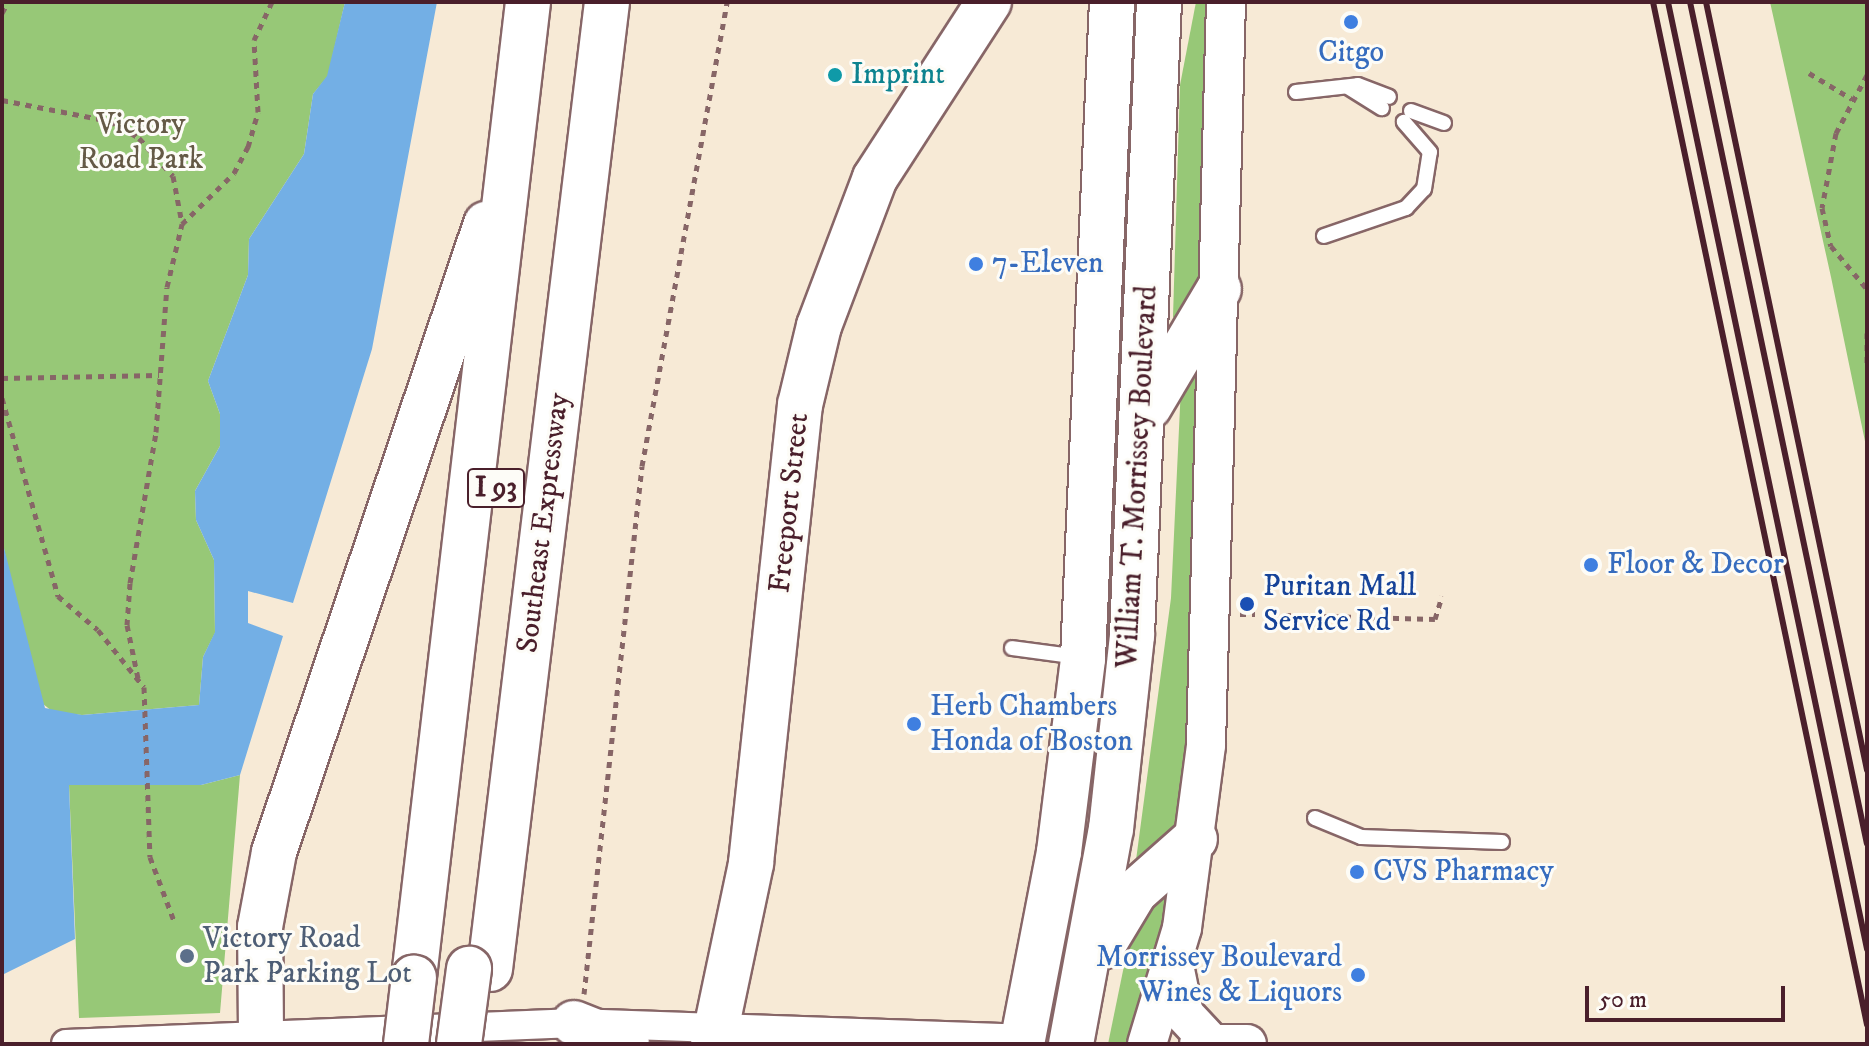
<!DOCTYPE html>
<style>
body{margin:0}
#map{position:relative;width:1869px;height:1046px;overflow:hidden;background:#f7ead6;font-family:"IM FELL DW Pica",serif}
div>[style]{position:absolute}
.green>*{inset:0;background:#97c877}
.water>*{inset:0;background:#73afe5}
.path>*{height:5px;margin-top:-2.5px;transform-origin:0;background:repeating-linear-gradient(90deg,#876667 0 6px,transparent 0 12px)}
.roads{filter:drop-shadow(2px 0 #876667) drop-shadow(-2px 0 #876667) drop-shadow(0 2px #876667) drop-shadow(0 -2px #876667)}
.service>*{height:14px;margin:-7px;padding:0 7px;transform-origin:7px;border-radius:7px;background:#fff}
.minor>*{height:28px;margin:-14px;padding:0 14px;transform-origin:14px;border-radius:14px;background:#fff}
.secondary>*{height:38px;margin:-19px;padding:0 19px;transform-origin:19px;border-radius:19px;background:#fff}
.primary>*{height:44px;margin:-22px;padding:0 22px;transform-origin:22px;border-radius:22px;background:#fff}
.motorway>*{height:44px;margin:-22px;padding:0 22px;transform-origin:22px;border-radius:22px;background:#fff}
.rail>*{height:6px;margin:-3px;padding:0 3px;transform-origin:3px;border-radius:3px;background:#4a1f2b}
.bridges{filter:drop-shadow(2px 0 #876667) drop-shadow(-2px 0 #876667) drop-shadow(0 2px #876667) drop-shadow(0 -2px #876667)}
.motorway-bridge>*{height:44px;margin:-22px;padding:0 22px;transform-origin:22px;border-radius:22px;background:#fff}
.dots>*{width:22px;height:22px;translate:-50% -50%;box-sizing:border-box;border:4px solid #fdfcf7;border-radius:50%}
span{translate:-50% -50%;white-space:nowrap;text-align:center;line-height:1.15;-webkit-text-stroke:6px #fdfcf7;paint-order:stroke}
.shield-label span{padding:2px 6px;background:#fdfcf7;border:2px solid;border-radius:6px;-webkit-text-stroke-width:0}
.shield-label{font-size:28px;color:#4a1f2b;font-weight:700}
.shop-label{font-size:30px;color:#366cbe}
.left{translate:0 -50%;text-align:left}
.right{translate:-100% -50%;text-align:right}
.culture-label{font-size:30px;color:#0d838f}
.park-label{font-size:30px;color:#655a46}
.street-label{font-size:30px;color:#4a1f2b}
.transit-label{font-size:30px;color:#164399}
.service-label{font-size:30px;color:#4e5e75}
.frame{position:absolute;inset:0;border:4px solid #4a1f2b;pointer-events:none}
.scale{position:absolute;left:1585px;top:986px;width:200px;height:36px;box-sizing:border-box;border:4px solid #4a1f2b;border-top:0;padding-left:10px;font-size:24px;line-height:28px;white-space:nowrap;color:#4a1f2b;-webkit-text-stroke:6px #fdfcf7;paint-order:stroke}
</style>
<div id="map">
<div class="green">
<div style="clip-path:polygon(2px 2px,345px 2px,328px 76px,313px 94px,304px 154px,249px 239px,248px 275px,208px 381px,220px 414px,220px 446px,195px 491px,196px 520px,214px 560px,215px 633px,203px 657px,199px 705px,82px 715px,53px 712px,37px 699px,2px 540px)"></div>
<div style="clip-path:polygon(1196px 2px,1209px 2px,1201px 306px,1179px 323px,1173px 317px,1180px 85px)"></div>
<div style="clip-path:polygon(1770px 2px,1867px 2px,1867px 451px,1831px 277px)"></div>
<div style="clip-path:polygon(1197px 367px,1187px 738px,1176px 836px,1134px 875px,1171px 598px,1181px 386px)"></div>
<div style="clip-path:polygon(240px 775px,220px 1013px,79px 1018px,69px 785px,201px 785px)"></div>
<div style="clip-path:polygon(1170px 880px,1160px 957px,1131px 1044px,1108px 1044px,1133px 922px)"></div>
</div>
<div class="water">
<div style="clip-path:polygon(345px 2px,437px 2px,372px 349px,293px 603px,248px 591px,248px 623px,283px 636px,240px 775px,201px 785px,69px 785px,75px 939px,2px 975px,2px 540px,45px 708px,82px 715px,199px 705px,203px 657px,215px 632px,214px 560px,196px 520px,195px 491px,220px 446px,220px 414px,208px 381px,248px 275px,249px 239px,304px 154px,313px 94px,327px 76px)"></div>
</div>
<div class="path">
<div style="left:2px;top:13px;width:13px;rotate:-61deg"></div>
<div style="left:1809px;top:73px;width:50px;rotate:31.2deg"></div>
<div style="left:1867px;top:75px;width:66px;rotate:118.1deg"></div>
<div style="left:1836px;top:133px;width:76px;rotate:100.6deg"></div>
<div style="left:1822px;top:208px;width:39px;rotate:77deg"></div>
<div style="left:1831px;top:246px;width:56px;rotate:50.1deg"></div>
<div style="left:2px;top:100px;width:110px;rotate:11deg"></div>
<div style="left:110px;top:121px;width:34px;rotate:30deg"></div>
<div style="left:139px;top:138px;width:51px;rotate:48.2deg"></div>
<div style="left:173px;top:176px;width:48px;rotate:79.2deg"></div>
<div style="left:1867px;top:333px;width:33px;rotate:90deg"></div>
<div style="left:2px;top:378px;width:157px;rotate:-1.1deg"></div>
<div style="left:2px;top:398px;width:206px;rotate:74.2deg"></div>
<div style="left:58px;top:596px;width:52px;rotate:40.4deg"></div>
<div style="left:98px;top:630px;width:73px;rotate:51.1deg"></div>
<div style="left:144px;top:687px;width:170px;rotate:88deg"></div>
<div style="left:150px;top:857px;width:68px;rotate:69.4deg"></div>
<div style="left:1240px;top:614px;width:15px"></div>
<div style="left:1285px;top:615px;width:150px;rotate:1.5deg"></div>
<div style="left:1435px;top:619px;width:24px;rotate:-73deg"></div>
<div style="left:138px;top:678px;width:54px;rotate:-101.7deg"></div>
<div style="left:127px;top:625px;width:42px;rotate:-85.9deg"></div>
<div style="left:130px;top:583px;width:153px;rotate:-80.2deg"></div>
<div style="left:156px;top:432px;width:145px;rotate:-85.7deg"></div>
<div style="left:167px;top:287px;width:65px;rotate:-76.6deg"></div>
<div style="left:182px;top:224px;width:73px;rotate:-44.4deg"></div>
<div style="left:234px;top:173px;width:30px;rotate:-62deg"></div>
<div style="left:248px;top:147px;width:36px;rotate:-74deg"></div>
<div style="left:258px;top:112px;width:72px;rotate:-93.2deg"></div>
<div style="left:254px;top:40px;width:42px;rotate:-64.7deg"></div>
<div style="left:584px;top:994px;width:531px;rotate:-83.73deg"></div>
<div style="left:642px;top:466px;width:472px;rotate:-79.6deg"></div>
</div>
<div class="roads">
<div class="service">
<div style="left:1348px;top:87px;width:40px;rotate:32deg"></div>
<div style="left:1296px;top:92px;width:62px;rotate:-6.4deg"></div>
<div style="left:1358px;top:85px;width:33px;rotate:21deg"></div>
<div style="left:1411px;top:111px;width:35px;rotate:20deg"></div>
<div style="left:1324px;top:236px;width:87px;rotate:-18.9deg"></div>
<div style="left:1406px;top:208px;width:26px;rotate:-47deg"></div>
<div style="left:1424px;top:189px;width:37px;rotate:-81deg"></div>
<div style="left:1430px;top:152px;width:40px;rotate:-131deg"></div>
<div style="left:1012px;top:648px;width:68px;rotate:7.7deg"></div>
<div style="left:1315px;top:818px;width:50px;rotate:22.4deg"></div>
<div style="left:1361px;top:837px;width:141px;rotate:2deg"></div>
</div>
<div class="minor">
<div style="left:66px;top:1044px;width:508px;rotate:-2.37deg"></div>
<div style="left:574px;top:1023px;width:449px;rotate:2deg"></div>
</div>
<div class="secondary">
<div style="left:1174px;top:965px;width:50px;rotate:78.5deg"></div>
<div style="left:1184px;top:1014px;width:38px;rotate:47deg"></div>
<div style="left:1147px;top:1044px;width:121px;rotate:-73.2deg"></div>
<div style="left:1182px;top:928px;width:185px;rotate:-82.5deg"></div>
<div style="left:1206px;top:745px;width:743px;rotate:-88.46deg"></div>
<div style="left:1199px;top:1044px;width:48px"></div>
</div>
<div class="primary">
<div style="left:1149px;top:407px;width:137px;rotate:-59.3deg"></div>
<div style="left:1102px;top:947px;width:64px;rotate:-59deg"></div>
<div style="left:1135px;top:892px;width:80px;rotate:-41.5deg"></div>
<div style="left:574px;top:1023px;width:57px;rotate:21.6deg"></div>
<div style="left:713px;top:1044px;width:185px;rotate:-78.1deg"></div>
<div style="left:751px;top:863px;width:461px;rotate:-83.9deg"></div>
<div style="left:800px;top:405px;width:81px;rotate:-76.5deg"></div>
<div style="left:819px;top:326px;width:158px;rotate:-69.3deg"></div>
<div style="left:875px;top:178px;width:210px;rotate:-57.1deg"></div>
<div style="left:1022px;top:1044px;width:196px;rotate:-79.1deg"></div>
<div style="left:1059px;top:852px;width:195px;rotate:-82.9deg"></div>
<div style="left:1083px;top:658px;width:657px;rotate:-87.47deg"></div>
<div style="left:1071px;top:1044px;width:219px;rotate:-79.5deg"></div>
<div style="left:1111px;top:829px;width:195px;rotate:-83.8deg"></div>
<div style="left:1132px;top:635px;width:634px;rotate:-87.56deg"></div>
</div>
<div class="motorway">
<div style="left:490px;top:969px;width:974px;rotate:-83.1deg"></div>
<div style="left:414px;top:977px;width:982px;rotate:-83.33deg"></div>
<div style="left:261px;top:1033px;width:106px;rotate:-90.5deg"></div>
<div style="left:260px;top:927px;width:76px;rotate:-79.4deg"></div>
<div style="left:274px;top:852px;width:663px;rotate:-71.35deg"></div>
</div>
</div>
<div class="rail">
<div style="left:1653px;top:2px;width:1045px;rotate:78.18deg"></div>
<div style="left:1668px;top:2px;width:968px;rotate:78.13deg"></div>
<div style="left:1690px;top:2px;width:860px;rotate:78.13deg"></div>
<div style="left:1706px;top:2px;width:785px;rotate:78.16deg"></div>
</div>
<div class="bridges">
<div class="motorway-bridge">
<div style="left:406px;top:1044px;width:67px;rotate:-83.2deg"></div>
<div style="left:459px;top:1044px;width:76px;rotate:-82.4deg"></div>
</div>
</div>
<div class="dots">
<div style="left:1351px;top:22px;background:#3f7fe0"></div>
<div style="left:835px;top:75px;background:#0f9aa8"></div>
<div style="left:976px;top:264px;background:#3f7fe0"></div>
<div style="left:1591px;top:565px;background:#3f7fe0"></div>
<div style="left:1247px;top:604px;background:#1a4fb4"></div>
<div style="left:914px;top:724px;background:#3f7fe0"></div>
<div style="left:1357px;top:872px;background:#3f7fe0"></div>
<div style="left:187px;top:956px;background:#5c6f8a"></div>
<div style="left:1358px;top:975px;background:#3f7fe0"></div>
</div>
<div class="shield-label">
<span style="left:496px;top:488px">I 93</span>
</div>
<div class="shop-label">
<span style="left:1351px;top:53px">Citgo</span>
<span class="left" style="left:992px;top:264px">7-Eleven</span>
<span class="left" style="left:1607px;top:565px">Floor &amp; Decor</span>
<span class="left" style="left:930px;top:724px">Herb Chambers<br>Honda of Boston</span>
<span class="left" style="left:1373px;top:872px">CVS Pharmacy</span>
<span class="right" style="left:1342px;top:975px">Morrissey Boulevard<br>Wines &amp; Liquors</span>
</div>
<div class="culture-label">
<span class="left" style="left:851px;top:75px">Imprint</span>
</div>
<div class="park-label">
<span style="left:141px;top:142px">Victory<br>Road Park</span>
</div>
<div class="street-label">
<span style="left:1138px;top:477px;rotate:-87deg">William T. Morrissey Boulevard</span>
<span style="left:790px;top:503px;rotate:-84deg">Freeport Street</span>
<span style="left:544px;top:523px;rotate:-83deg">Southeast Expressway</span>
</div>
<div class="transit-label">
<span class="left" style="left:1263px;top:604px">Puritan Mall<br>Service Rd</span>
</div>
<div class="service-label">
<span class="left" style="left:203px;top:956px">Victory Road<br>Park Parking Lot</span>
</div>
<div class="frame"></div>
<div class="scale">50 m</div>
</div>
